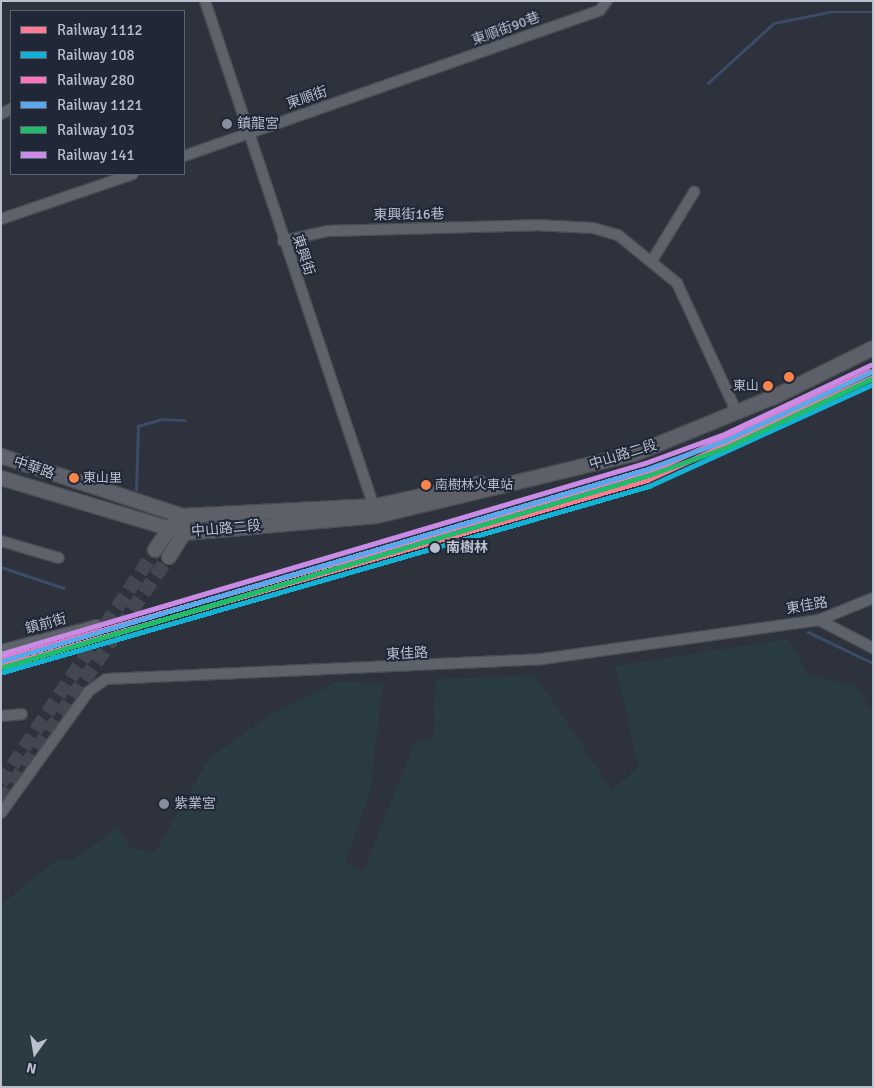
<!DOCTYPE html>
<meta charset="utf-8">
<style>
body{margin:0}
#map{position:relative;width:874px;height:1088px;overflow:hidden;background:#2d323c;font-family:Signika,"Noto Sans TC",sans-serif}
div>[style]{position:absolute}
.green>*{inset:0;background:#2a3c42}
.stream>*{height:2.5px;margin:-1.25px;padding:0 1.25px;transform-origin:1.25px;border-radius:1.25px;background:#3c4b66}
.secondary-tunnel>*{height:14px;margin-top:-7px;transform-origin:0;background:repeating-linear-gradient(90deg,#424752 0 14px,transparent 0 21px)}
.roads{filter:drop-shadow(1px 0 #4a4d54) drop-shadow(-1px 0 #4a4d54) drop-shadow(0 1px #4a4d54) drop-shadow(0 -1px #4a4d54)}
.street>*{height:10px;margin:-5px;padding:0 5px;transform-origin:5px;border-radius:5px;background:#5e626a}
.secondary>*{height:14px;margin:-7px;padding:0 7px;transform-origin:7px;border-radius:7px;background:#5d6068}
.rail-1>*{height:5px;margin:-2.5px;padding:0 2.5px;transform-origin:2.5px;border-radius:2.5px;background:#fe7a93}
.rail-2>*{height:5px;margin:-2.5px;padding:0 2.5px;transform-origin:2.5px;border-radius:2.5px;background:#13b2d5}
.rail-3>*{height:5px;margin:-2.5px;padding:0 2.5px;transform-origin:2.5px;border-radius:2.5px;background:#fc73be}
.rail-4>*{height:5px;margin:-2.5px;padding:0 2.5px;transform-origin:2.5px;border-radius:2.5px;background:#5aa8eb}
.rail-5>*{height:5px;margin:-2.5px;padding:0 2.5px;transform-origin:2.5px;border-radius:2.5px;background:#20bc6c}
.rail-6>*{height:5px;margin:-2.5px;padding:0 2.5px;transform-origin:2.5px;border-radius:2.5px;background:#ca8be6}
.dots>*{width:14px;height:14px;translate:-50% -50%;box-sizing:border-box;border:2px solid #202837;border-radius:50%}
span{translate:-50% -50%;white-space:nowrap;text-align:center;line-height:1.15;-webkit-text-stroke:4px #202837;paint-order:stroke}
.bus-label{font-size:13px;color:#b9bfcc}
.right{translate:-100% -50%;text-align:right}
.left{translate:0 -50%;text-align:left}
.street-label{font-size:14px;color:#b9bfcc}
.poi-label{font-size:14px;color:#b9bfcc}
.stop-label{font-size:14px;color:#b9bfcc;font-weight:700}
.frame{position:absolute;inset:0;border:2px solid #b9bfcc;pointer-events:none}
.legend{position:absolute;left:10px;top:10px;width:175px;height:165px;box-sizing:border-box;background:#202837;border:1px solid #5d6473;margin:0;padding:6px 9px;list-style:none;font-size:15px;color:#b9bfcc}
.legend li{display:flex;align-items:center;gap:10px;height:25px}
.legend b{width:25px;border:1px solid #5d6473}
.north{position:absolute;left:10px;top:1028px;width:50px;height:50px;-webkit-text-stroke:4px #202837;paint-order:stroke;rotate:193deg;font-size:14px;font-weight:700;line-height:20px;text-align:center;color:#b9bfcc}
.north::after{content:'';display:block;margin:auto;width:18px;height:22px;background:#b9bfcc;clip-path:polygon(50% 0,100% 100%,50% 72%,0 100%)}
</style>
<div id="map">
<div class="green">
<div style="clip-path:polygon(788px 639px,808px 674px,856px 686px,873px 713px,873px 1087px,1px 1087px,1px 905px,57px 860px,73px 860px,117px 828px,132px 849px,155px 852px,210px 757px,275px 712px,340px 681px,383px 684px,370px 790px,345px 863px,363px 872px,415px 742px,434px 737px,436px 679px,535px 675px,612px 790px,639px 767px,615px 666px)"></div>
</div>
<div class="stream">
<div style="left:708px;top:83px;width:89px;rotate:-42.3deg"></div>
<div style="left:774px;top:23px;width:56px;rotate:-11.3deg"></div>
<div style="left:829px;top:12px;width:44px"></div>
<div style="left:136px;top:490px;width:64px;rotate:-88.2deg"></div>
<div style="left:138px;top:426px;width:26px;rotate:-16deg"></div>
<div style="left:163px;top:419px;width:21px;rotate:3deg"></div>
<div style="left:1px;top:567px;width:66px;rotate:18.4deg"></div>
<div style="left:808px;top:632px;width:72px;rotate:25.5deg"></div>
</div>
<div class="secondary-tunnel">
<div style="left:1px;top:783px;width:279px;rotate:-56.5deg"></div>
<div style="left:1px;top:801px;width:296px;rotate:-55.5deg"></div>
</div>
<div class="roads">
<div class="street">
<div style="left:205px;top:1px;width:540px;rotate:71.53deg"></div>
<div style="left:1px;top:114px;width:11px;rotate:-27deg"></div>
<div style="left:184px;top:156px;width:441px;rotate:-19.3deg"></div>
<div style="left:600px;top:10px;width:11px;rotate:-52deg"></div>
<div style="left:1px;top:219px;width:139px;rotate:-18.8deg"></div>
<div style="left:283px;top:241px;width:45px;rotate:-12.8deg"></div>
<div style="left:327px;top:231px;width:209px;rotate:-1.6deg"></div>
<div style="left:536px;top:225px;width:57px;rotate:3deg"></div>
<div style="left:593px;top:228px;width:26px;rotate:16deg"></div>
<div style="left:618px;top:235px;width:76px;rotate:39.1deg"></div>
<div style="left:677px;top:283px;width:143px;rotate:65.2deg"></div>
<div style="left:653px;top:259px;width:79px;rotate:-58.5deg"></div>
<div style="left:1px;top:541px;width:60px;rotate:16.3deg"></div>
<div style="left:819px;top:620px;width:61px;rotate:27.4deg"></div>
<div style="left:1px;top:650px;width:99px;rotate:-14.6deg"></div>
<div style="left:1px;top:716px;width:21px;rotate:-5deg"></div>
<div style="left:1px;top:813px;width:150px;rotate:-54.2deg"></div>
<div style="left:89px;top:691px;width:21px;rotate:-35deg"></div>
<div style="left:106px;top:679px;width:436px;rotate:-2.6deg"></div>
<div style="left:542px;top:659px;width:280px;rotate:-8deg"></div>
<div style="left:819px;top:620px;width:58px;rotate:-22.2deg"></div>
</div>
<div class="secondary">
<div style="left:1px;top:456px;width:191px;rotate:18.3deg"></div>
<div style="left:182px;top:516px;width:193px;rotate:-3deg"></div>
<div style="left:375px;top:506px;width:108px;rotate:-12.2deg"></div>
<div style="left:1px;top:478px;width:191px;rotate:16.7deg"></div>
<div style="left:184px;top:533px;width:194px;rotate:-5deg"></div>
<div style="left:377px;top:516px;width:264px;rotate:-13.6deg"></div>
<div style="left:634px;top:454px;width:151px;rotate:-22.2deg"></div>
<div style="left:774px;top:397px;width:110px;rotate:-26.3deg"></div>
<div style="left:155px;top:550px;width:30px;rotate:-56deg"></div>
<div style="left:169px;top:557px;width:28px;rotate:-58deg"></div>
<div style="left:184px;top:533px;width:7px;rotate:-98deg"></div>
</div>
</div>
<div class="rail-1">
<div style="left:1px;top:666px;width:672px;rotate:-16.06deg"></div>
<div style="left:647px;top:480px;width:248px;rotate:-24.5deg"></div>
</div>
<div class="rail-2">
<div style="left:3px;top:672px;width:672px;rotate:-16.06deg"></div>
<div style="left:649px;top:486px;width:246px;rotate:-24.5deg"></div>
</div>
<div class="rail-3">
<div style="left:1px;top:659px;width:670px;rotate:-16.03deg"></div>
<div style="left:645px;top:474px;width:247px;rotate:-24.6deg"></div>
</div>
<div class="rail-4">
<div style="left:1px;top:661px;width:674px;rotate:-16.55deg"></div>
<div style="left:647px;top:469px;width:82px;rotate:-20deg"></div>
<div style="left:724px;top:441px;width:165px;rotate:-25.2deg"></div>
</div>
<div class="rail-5">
<div style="left:3px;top:667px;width:674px;rotate:-16.55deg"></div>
<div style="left:649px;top:475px;width:83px;rotate:-19.7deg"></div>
<div style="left:727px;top:447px;width:161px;rotate:-25.3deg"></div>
</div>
<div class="rail-6">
<div style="left:1px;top:654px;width:672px;rotate:-16.52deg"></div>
<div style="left:645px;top:463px;width:82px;rotate:-20deg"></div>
<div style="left:722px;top:435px;width:164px;rotate:-25.3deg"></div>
</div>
<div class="dots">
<div style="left:227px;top:124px;background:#888e9a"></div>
<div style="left:789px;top:377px;background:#f8844c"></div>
<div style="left:768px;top:386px;background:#f8844c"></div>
<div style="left:74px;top:478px;background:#f8844c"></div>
<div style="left:426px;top:485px;background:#f8844c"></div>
<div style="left:435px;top:548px;background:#b9bfcc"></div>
<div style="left:164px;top:804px;background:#888e9a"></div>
</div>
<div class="bus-label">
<span class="right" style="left:759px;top:386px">東山</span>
<span class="left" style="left:83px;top:478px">東山里</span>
<span class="left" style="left:435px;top:485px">南樹林火車站</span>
</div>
<div class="street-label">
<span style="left:506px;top:29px;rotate:-20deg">東順街90巷</span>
<span style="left:307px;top:98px;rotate:-19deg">東順街</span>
<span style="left:409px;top:215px;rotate:-1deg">東興街16巷</span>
<span style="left:303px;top:255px;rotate:72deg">東興街</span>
<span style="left:623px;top:455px;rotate:-17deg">中山路二段</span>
<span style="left:34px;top:468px;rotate:19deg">中華路</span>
<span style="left:226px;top:529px;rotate:-5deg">中山路二段</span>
<span style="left:807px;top:606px;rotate:-10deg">東佳路</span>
<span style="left:46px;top:624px;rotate:-15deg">鎮前街</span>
<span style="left:407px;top:654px;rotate:-3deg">東佳路</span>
</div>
<div class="poi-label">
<span class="left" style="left:237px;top:124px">鎮龍宮</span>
<span class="left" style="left:174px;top:804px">紫業宮</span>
</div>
<div class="stop-label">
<span class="left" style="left:446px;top:548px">南樹林</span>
</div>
<div class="frame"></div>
<ul class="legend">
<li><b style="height:6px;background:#fe7a93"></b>Railway 1112</li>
<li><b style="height:6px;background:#13b2d5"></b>Railway 108</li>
<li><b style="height:6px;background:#fc73be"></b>Railway 280</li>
<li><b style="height:6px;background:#5aa8eb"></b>Railway 1121</li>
<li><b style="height:6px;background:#20bc6c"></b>Railway 103</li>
<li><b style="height:6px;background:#ca8be6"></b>Railway 141</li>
</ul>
<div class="north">N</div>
</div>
